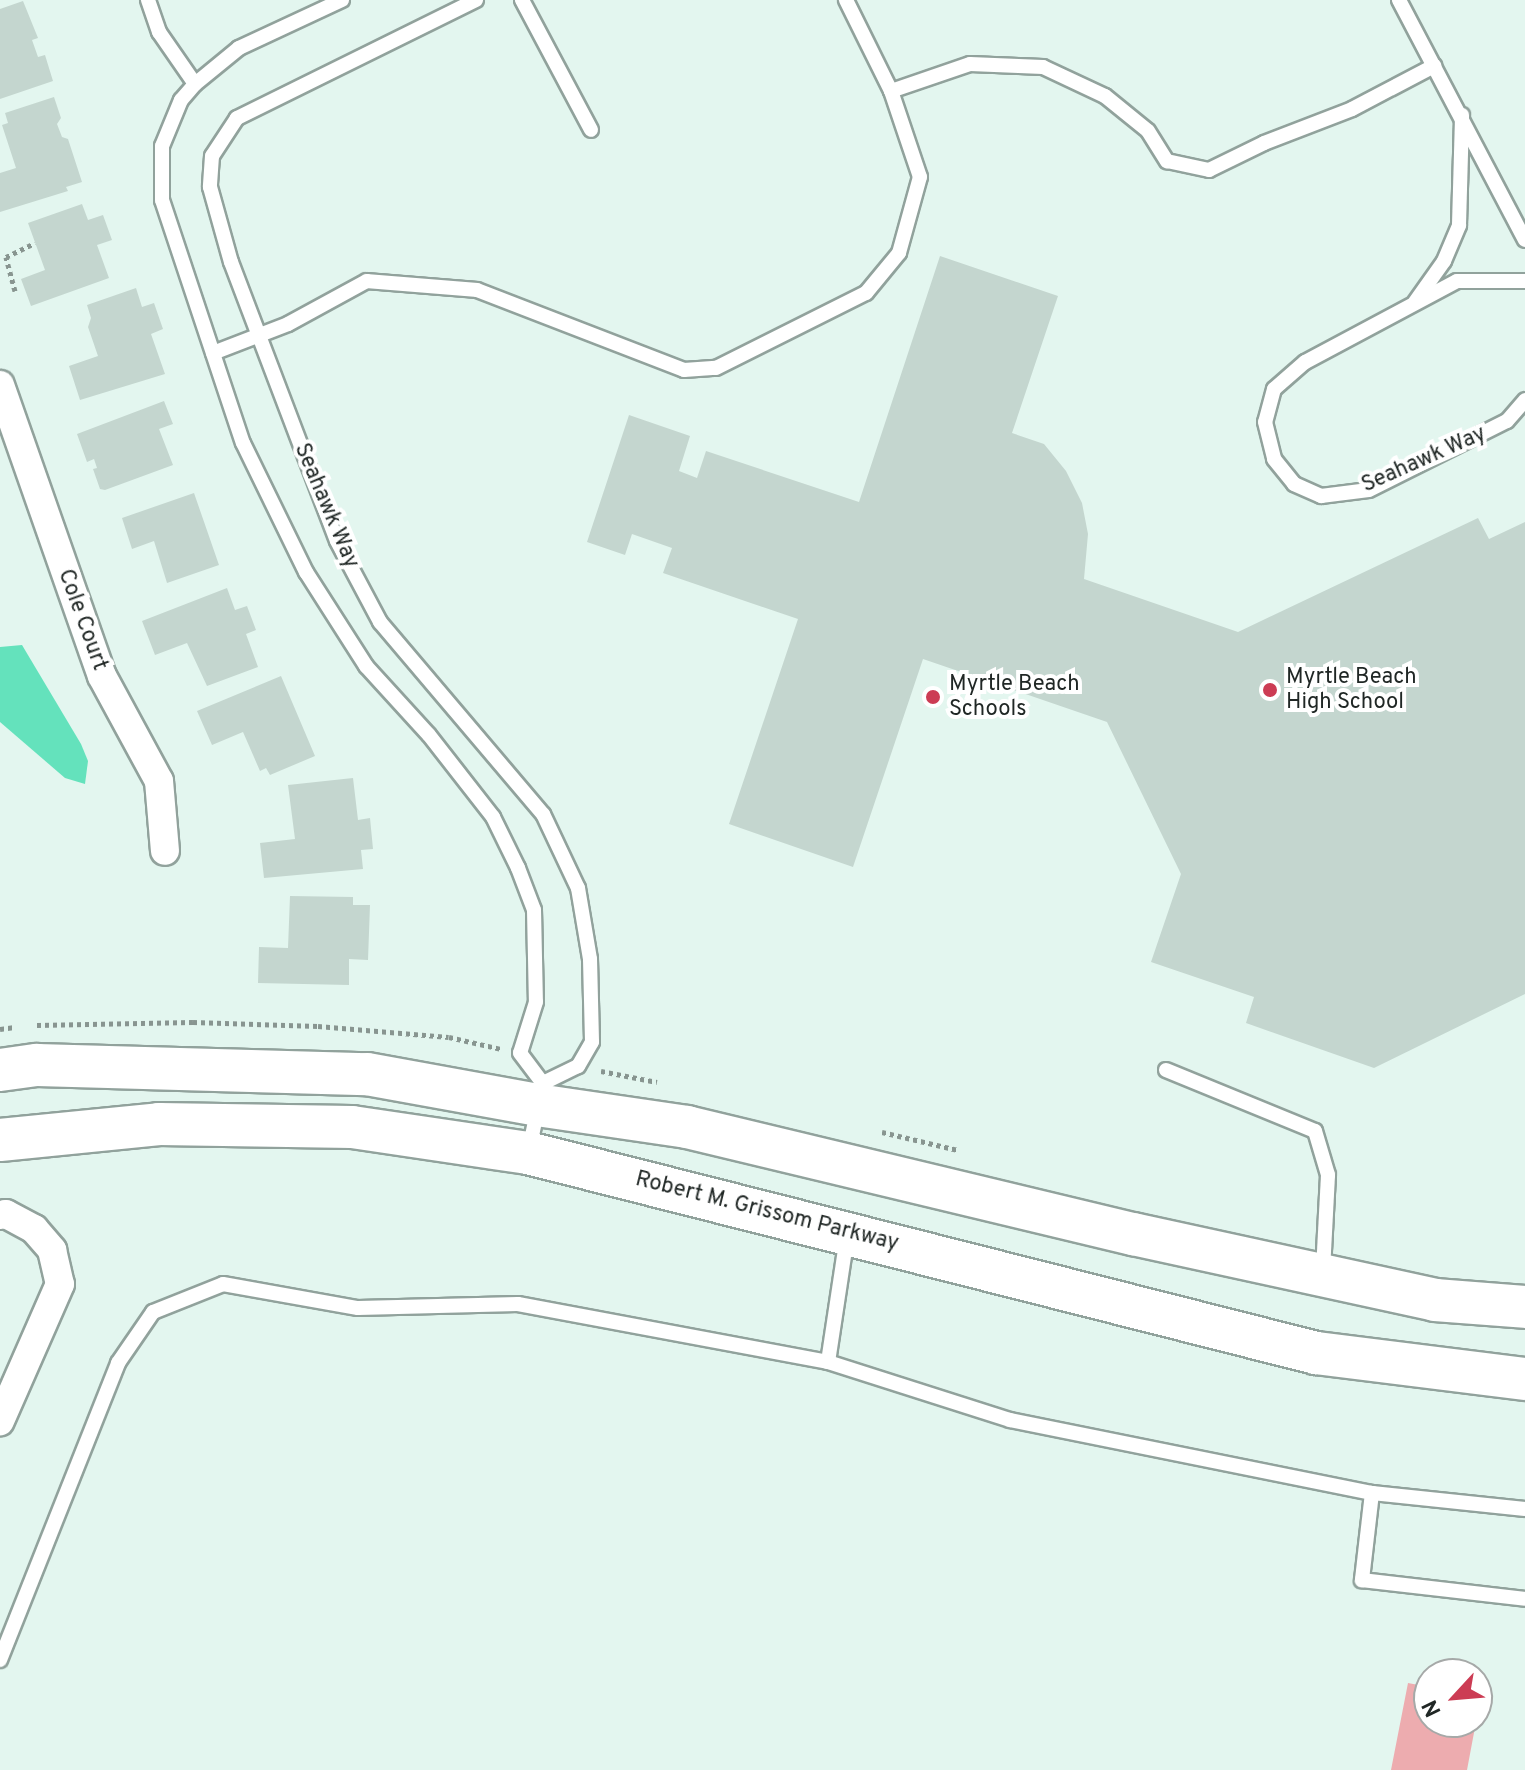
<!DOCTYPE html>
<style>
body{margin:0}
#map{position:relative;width:1525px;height:1770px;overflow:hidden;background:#e3f6ef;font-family:Overpass,sans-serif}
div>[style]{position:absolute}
.green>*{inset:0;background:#edacaf}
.water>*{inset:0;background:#64e2bc}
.building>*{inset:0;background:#c4d6cf}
.path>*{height:5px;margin-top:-2.5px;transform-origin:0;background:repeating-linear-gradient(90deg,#889590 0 4px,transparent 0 8px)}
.roads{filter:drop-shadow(2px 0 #91a29c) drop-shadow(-2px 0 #91a29c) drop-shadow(0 2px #91a29c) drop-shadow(0 -2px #91a29c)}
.service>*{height:14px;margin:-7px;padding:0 7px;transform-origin:7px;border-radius:7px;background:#fff}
.minor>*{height:28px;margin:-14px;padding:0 14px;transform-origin:14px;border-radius:14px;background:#fff}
.secondary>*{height:42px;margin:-21px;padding:0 21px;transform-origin:21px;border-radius:21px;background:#fff}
.dots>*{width:22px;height:22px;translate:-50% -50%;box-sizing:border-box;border:4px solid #fff;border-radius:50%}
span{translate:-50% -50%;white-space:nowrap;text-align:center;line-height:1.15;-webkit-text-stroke:8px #fff;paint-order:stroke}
.street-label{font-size:22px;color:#202725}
.poi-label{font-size:22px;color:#202725}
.left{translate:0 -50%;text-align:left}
.north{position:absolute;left:1413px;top:1658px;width:80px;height:80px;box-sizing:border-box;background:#fff;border:2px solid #a6a9a8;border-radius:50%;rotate:244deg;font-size:22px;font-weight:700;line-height:32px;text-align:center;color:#202725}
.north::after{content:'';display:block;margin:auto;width:28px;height:36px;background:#cc3c54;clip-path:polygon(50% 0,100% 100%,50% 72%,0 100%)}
</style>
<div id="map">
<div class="green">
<div style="clip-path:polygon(1408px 1683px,1429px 1687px,1429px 1722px,1476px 1722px,1467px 1770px,1391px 1770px)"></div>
</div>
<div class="water">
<div style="clip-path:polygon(22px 645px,81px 744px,88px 761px,85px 784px,65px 778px,0 722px,0 647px)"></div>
</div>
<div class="building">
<div style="clip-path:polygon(23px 1px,38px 38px,32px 40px,38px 57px,45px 55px,53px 81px,0 99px,0 9px)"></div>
<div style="clip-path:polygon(54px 97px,61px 118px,57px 124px,62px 137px,68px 139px,82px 182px,66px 187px,68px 191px,0 212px,0 173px,16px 168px,2px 125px,8px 123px,5px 113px)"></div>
<div style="clip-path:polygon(82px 204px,88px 220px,103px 215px,112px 240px,97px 245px,109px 278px,31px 306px,21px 279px,45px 270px,28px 223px)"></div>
<div style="clip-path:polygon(940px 256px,1058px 296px,1012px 433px,1044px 444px,1066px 471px,1082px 503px,1088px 534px,1084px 579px,1238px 632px,1478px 518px,1489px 539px,1525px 522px,1525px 994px,1374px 1068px,1246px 1023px,1254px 997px,1151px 962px,1181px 874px,1107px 722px,923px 659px,853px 867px,729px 824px,798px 619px,663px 573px,672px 548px,632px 534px,625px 555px,587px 542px,629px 415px,690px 436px,679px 471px,697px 478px,706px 451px,859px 502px)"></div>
<div style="clip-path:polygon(136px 288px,142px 307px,154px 303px,163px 329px,151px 334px,165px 374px,80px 400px,69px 366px,98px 356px,88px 327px,91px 318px,87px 305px)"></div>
<div style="clip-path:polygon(164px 401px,173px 424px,159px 429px,173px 465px,105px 490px,100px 489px,93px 469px,97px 468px,94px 459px,87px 462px,77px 434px)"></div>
<div style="clip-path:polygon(194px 493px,219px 565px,167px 583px,154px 541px,132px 549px,122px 518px)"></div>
<div style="clip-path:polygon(227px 588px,235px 610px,247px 606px,256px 630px,246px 634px,258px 667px,207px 686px,187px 643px,155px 655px,142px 621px)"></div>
<div style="clip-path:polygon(281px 676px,315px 756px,270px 775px,266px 768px,260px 771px,243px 732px,212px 745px,197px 711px)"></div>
<div style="clip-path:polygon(353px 778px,358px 820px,370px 818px,373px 849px,361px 850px,363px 869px,264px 878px,260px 843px,295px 839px,288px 785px)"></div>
<div style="clip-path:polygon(290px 896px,353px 897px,353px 905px,370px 905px,368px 960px,349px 959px,349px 985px,258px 983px,259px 947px,288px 948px)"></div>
</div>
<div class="path">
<div style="left:15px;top:291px;width:35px;rotate:-105deg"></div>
<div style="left:6px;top:257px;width:32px;rotate:-26deg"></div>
<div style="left:37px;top:1025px;width:156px;rotate:-1.1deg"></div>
<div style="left:193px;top:1022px;width:125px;rotate:1.8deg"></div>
<div style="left:318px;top:1026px;width:131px;rotate:4.8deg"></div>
<div style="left:449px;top:1037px;width:53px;rotate:13deg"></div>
<div style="left:0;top:1029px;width:15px;rotate:-8deg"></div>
<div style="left:601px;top:1071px;width:57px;rotate:11.1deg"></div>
<div style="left:882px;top:1132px;width:78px;rotate:13.3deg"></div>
</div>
<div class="roads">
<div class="service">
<div style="left:148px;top:0;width:34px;rotate:71deg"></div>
<div style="left:159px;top:32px;width:63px;rotate:55.3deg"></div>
<div style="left:342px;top:0;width:114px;rotate:155deg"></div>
<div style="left:239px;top:48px;width:57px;rotate:140.7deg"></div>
<div style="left:195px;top:84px;width:21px;rotate:131deg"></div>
<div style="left:181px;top:100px;width:50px;rotate:112.4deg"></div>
<div style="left:162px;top:146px;width:54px;rotate:90deg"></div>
<div style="left:162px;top:200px;width:256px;rotate:71.6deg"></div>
<div style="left:243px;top:443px;width:144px;rotate:64deg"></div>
<div style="left:306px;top:572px;width:112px;rotate:57.4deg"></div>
<div style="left:366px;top:666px;width:93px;rotate:47.6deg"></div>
<div style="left:429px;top:735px;width:104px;rotate:52deg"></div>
<div style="left:493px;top:817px;width:57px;rotate:63.9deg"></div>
<div style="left:518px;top:868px;width:45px;rotate:69.1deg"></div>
<div style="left:534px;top:910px;width:92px;rotate:88.8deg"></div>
<div style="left:536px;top:1002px;width:53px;rotate:107.4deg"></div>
<div style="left:520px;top:1053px;width:38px;rotate:53deg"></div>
<div style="left:476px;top:0;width:267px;rotate:153.7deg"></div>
<div style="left:237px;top:118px;width:45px;rotate:123.3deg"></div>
<div style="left:212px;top:156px;width:31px;rotate:94deg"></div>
<div style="left:210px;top:187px;width:78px;rotate:74.4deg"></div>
<div style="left:231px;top:262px;width:298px;rotate:69.2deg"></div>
<div style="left:337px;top:541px;width:92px;rotate:62deg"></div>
<div style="left:380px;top:622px;width:252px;rotate:49.7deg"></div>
<div style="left:543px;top:814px;width:82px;rotate:64.7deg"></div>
<div style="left:578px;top:888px;width:72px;rotate:80.4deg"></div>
<div style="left:590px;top:959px;width:83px;rotate:88.6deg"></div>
<div style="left:592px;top:1042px;width:28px;rotate:120deg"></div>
<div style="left:578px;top:1066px;width:39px;rotate:154deg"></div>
<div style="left:543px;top:1083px;width:68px;rotate:101.8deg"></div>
<div style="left:522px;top:0;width:147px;rotate:62deg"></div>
<div style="left:1399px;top:0;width:271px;rotate:62.3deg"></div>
<div style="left:891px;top:91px;width:83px;rotate:-18.9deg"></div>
<div style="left:970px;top:64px;width:73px;rotate:2.4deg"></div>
<div style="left:1043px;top:67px;width:68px;rotate:25.1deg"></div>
<div style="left:1105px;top:96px;width:55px;rotate:39.1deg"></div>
<div style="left:1148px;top:131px;width:36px;rotate:58deg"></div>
<div style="left:1167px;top:161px;width:43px;rotate:12.1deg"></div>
<div style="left:1209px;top:170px;width:61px;rotate:-26.1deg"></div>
<div style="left:1264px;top:143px;width:94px;rotate:-21.1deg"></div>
<div style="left:1352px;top:109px;width:93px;rotate:-27.7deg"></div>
<div style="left:1525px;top:281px;width:68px;rotate:180deg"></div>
<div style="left:1457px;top:281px;width:172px;rotate:151.9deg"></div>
<div style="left:1305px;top:362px;width:41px;rotate:138.9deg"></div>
<div style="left:1274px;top:389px;width:34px;rotate:105deg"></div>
<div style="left:1265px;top:422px;width:38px;rotate:76deg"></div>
<div style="left:1274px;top:459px;width:32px;rotate:51deg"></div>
<div style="left:1294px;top:484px;width:30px;rotate:24deg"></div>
<div style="left:1321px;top:496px;width:48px;rotate:-7.1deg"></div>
<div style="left:1369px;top:490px;width:154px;rotate:-26.6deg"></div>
<div style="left:1507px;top:421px;width:28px;rotate:-49deg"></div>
<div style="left:1415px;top:302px;width:50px;rotate:-54.7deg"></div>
<div style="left:1444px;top:261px;width:39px;rotate:-67deg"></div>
<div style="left:1459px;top:225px;width:110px;rotate:-88.4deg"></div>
<div style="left:213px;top:353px;width:80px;rotate:-21.1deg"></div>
<div style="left:288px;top:324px;width:90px;rotate:-28.6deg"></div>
<div style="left:367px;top:281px;width:110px;rotate:4.7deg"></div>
<div style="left:477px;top:290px;width:222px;rotate:21.1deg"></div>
<div style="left:684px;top:370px;width:32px;rotate:-4deg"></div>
<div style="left:716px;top:368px;width:168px;rotate:-26.6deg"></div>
<div style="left:866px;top:293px;width:52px;rotate:-50.5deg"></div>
<div style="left:899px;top:253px;width:79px;rotate:-74.6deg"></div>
<div style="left:920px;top:177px;width:91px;rotate:-108.6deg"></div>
<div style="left:891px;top:91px;width:102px;rotate:-116.3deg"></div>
<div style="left:1166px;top:1070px;width:161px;rotate:22.3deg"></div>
<div style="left:1315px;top:1131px;width:46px;rotate:73.5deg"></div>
<div style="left:1328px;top:1175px;width:96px;rotate:93deg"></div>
<div style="left:828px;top:1362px;width:127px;rotate:-81.4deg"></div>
<div style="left:1372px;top:1493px;width:88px;rotate:96.6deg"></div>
<div style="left:1362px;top:1580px;width:164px;rotate:6.6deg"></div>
<div style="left:0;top:1660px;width:320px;rotate:-68.3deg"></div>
<div style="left:118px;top:1363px;width:62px;rotate:-55.5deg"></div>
<div style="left:153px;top:1312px;width:75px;rotate:-21.8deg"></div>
<div style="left:223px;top:1284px;width:137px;rotate:10.1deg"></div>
<div style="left:358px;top:1308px;width:160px;rotate:-1.4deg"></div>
<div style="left:518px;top:1304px;width:315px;rotate:10.6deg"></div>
<div style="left:828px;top:1362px;width:191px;rotate:17.7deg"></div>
<div style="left:1010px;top:1420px;width:369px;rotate:11.4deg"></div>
<div style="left:1372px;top:1493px;width:154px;rotate:6deg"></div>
</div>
<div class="minor">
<div style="left:0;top:385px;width:308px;rotate:70.7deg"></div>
<div style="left:102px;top:676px;width:119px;rotate:61.5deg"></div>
<div style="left:159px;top:781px;width:70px;rotate:85.1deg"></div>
<div style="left:0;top:1215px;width:6px;rotate:-9deg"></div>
<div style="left:6px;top:1214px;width:32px;rotate:28deg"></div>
<div style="left:34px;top:1229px;width:28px;rotate:49deg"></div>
<div style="left:52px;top:1250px;width:35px;rotate:77deg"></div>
<div style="left:60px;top:1284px;width:150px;rotate:113.7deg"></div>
</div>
<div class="secondary">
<div style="left:0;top:1070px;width:37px;rotate:-8deg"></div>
<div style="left:37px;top:1065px;width:330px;rotate:1.6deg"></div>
<div style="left:367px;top:1074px;width:173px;rotate:10.3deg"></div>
<div style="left:537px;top:1105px;width:152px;rotate:8.3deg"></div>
<div style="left:687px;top:1127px;width:459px;rotate:13.5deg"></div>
<div style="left:1133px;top:1234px;width:309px;rotate:12.3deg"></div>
<div style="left:1435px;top:1300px;width:90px;rotate:4.4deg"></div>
<div style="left:0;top:1140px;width:160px;rotate:-5.7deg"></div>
<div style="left:159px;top:1124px;width:193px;rotate:0.9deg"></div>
<div style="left:352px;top:1127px;width:178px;rotate:8.4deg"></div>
<div style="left:528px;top:1153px;width:813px;rotate:14.24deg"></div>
<div style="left:1316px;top:1353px;width:211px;rotate:7.1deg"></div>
</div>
</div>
<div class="dots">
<div style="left:1270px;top:690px;background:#cc3c54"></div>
<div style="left:933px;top:697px;background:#cc3c54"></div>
</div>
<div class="street-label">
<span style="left:1424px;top:460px;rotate:-24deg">Seahawk Way</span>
<span style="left:326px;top:506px;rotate:67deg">Seahawk Way</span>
<span style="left:82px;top:620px;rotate:70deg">Cole Court</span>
<span style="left:767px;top:1212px;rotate:14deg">Robert M. Grissom Parkway</span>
</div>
<div class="poi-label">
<span class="left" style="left:1286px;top:690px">Myrtle Beach<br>High School</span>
<span class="left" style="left:949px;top:697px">Myrtle Beach<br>Schools</span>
</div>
<div class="north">N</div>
</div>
